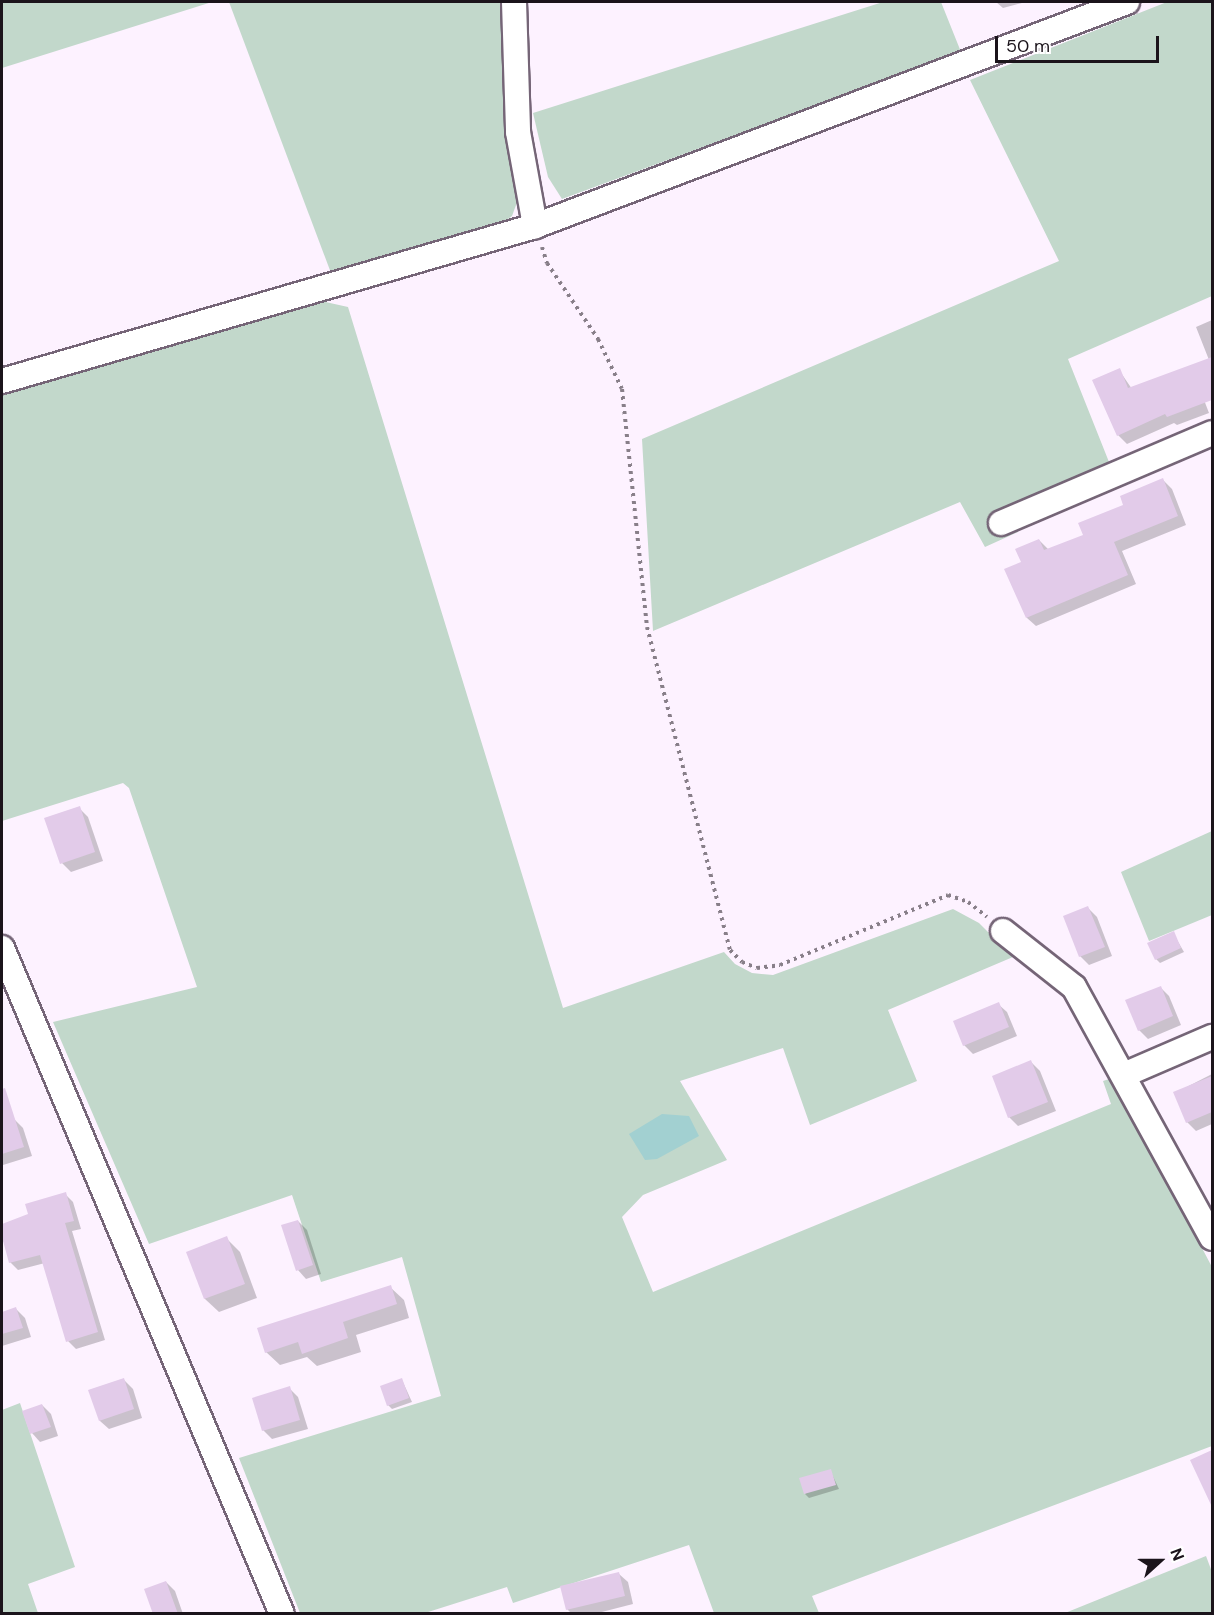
<!DOCTYPE html>
<style>
body{margin:0}
#map{position:relative;width:1214px;height:1615px;overflow:hidden;background:#fdf2ff;font-family:"DM Sans",sans-serif}
div>[style]{position:absolute}
.green>*{inset:0;background:#c2d8cb}
.water>*{inset:0;background:#a2d0d1}
.shadow>*{inset:0;background:#0003}
.building>*{inset:0;background:#e2cbe9}
.path>*{height:4px;margin-top:-2px;transform-origin:0;background:repeating-linear-gradient(90deg,#887f89 0 3px,transparent 0 7.5px)}
.roads{filter:drop-shadow(2px 0 #756577) drop-shadow(-2px 0 #756577) drop-shadow(0 2px #756577) drop-shadow(0 -2px #756577)}
.minor>*{height:24px;margin:-12px;padding:0 12px;transform-origin:12px;border-radius:12px;background:#fff}
span{translate:-50% -50%;white-space:nowrap;text-align:center;line-height:1.15;-webkit-text-stroke:5px #fff;paint-order:stroke}
.frame{position:absolute;inset:0;border:3px solid #1b141b;pointer-events:none}
.north{position:absolute;left:1130px;top:1531px;width:60px;height:60px;-webkit-text-stroke:4px #fff;paint-order:stroke;rotate:69deg;font-size:16px;font-weight:700;line-height:24px;text-align:center;color:#1b141b}
.north::after{content:'';display:block;margin:auto;width:21px;height:27px;background:#1b141b;clip-path:polygon(50% 0,100% 100%,50% 72%,0 100%)}
.scale{position:absolute;left:995px;top:36px;width:164px;height:27px;box-sizing:border-box;border:3px solid #1b141b;border-top:0;padding-left:8px;font-size:18px;line-height:21px;white-space:nowrap;color:#1b141b;-webkit-text-stroke:4px #fff;paint-order:stroke}
</style>
<div id="map">
<div class="green">
<div style="clip-path:polygon(2px 2px,212px 2px,2px 68px)"></div>
<div style="clip-path:polygon(229px 2px,510px 2px,519px 197px,512px 216px,500px 225px,331px 273px)"></div>
<div style="clip-path:polygon(883px 2px,941px 2px,961px 52px,562px 199px,548px 177px,533px 113px)"></div>
<div style="clip-path:polygon(1167px 2px,1212px 2px,1212px 296px,1068px 359px,1109px 462px,1010px 506px,1018px 532px,985px 547px,960px 502px,653px 631px,642px 439px,1059px 261px,970px 80px)"></div>
<div style="clip-path:polygon(321px 301px,348px 307px,563px 1008px,724px 952px,735px 964px,752px 973px,773px 975px,953px 909px,979px 923px,1013px 957px,888px 1010px,917px 1081px,810px 1125px,783px 1048px,680px 1081px,727px 1160px,643px 1195px,622px 1217px,653px 1292px,1111px 1104px,1103px 1081px,1112px 1078px,1212px 1267px,1212px 1446px,812px 1596px,819px 1613px,714px 1613px,689px 1545px,513px 1603px,507px 1587px,425px 1613px,300px 1613px,239px 1458px,441px 1396px,402px 1257px,321px 1282px,292px 1195px,149px 1244px,53px 1022px,197px 987px,129px 788px,123px 783px,2px 821px,2px 393px)"></div>
<div style="clip-path:polygon(1212px 831px,1212px 915px,1149px 941px,1121px 872px)"></div>
<div style="clip-path:polygon(20px 1403px,75px 1567px,28px 1584px,38px 1613px,2px 1614px,2px 1410px)"></div>
<div style="clip-path:polygon(1206px 1556px,1212px 1572px,1212px 1613px,1065px 1613px)"></div>
</div>
<div class="water">
<div style="clip-path:polygon(662px 1114px,689px 1116px,699px 1136px,657px 1159px,645px 1160px,629px 1134px)"></div>
</div>
<div class="shadow">
<div style="clip-path:polygon(996px 2px,1021px 2px,1022px 3px,1003px 8px)"></div>
<div style="clip-path:polygon(1212px 320px,1212px 387px,1201px 392px,1209px 413px,1177px 425px,1174px 423px,1127px 444px,1118px 435px,1119px 370px,1132px 389px,1209px 360px,1196px 327px)"></div>
<div style="clip-path:polygon(1163px 480px,1172px 489px,1186px 525px,1122px 551px,1136px 584px,1036px 626px,1027px 618px,1023px 563px,1039px 540px,1049px 550px,1085px 535px)"></div>
<div style="clip-path:polygon(79px 808px,88px 817px,103px 861px,71px 872px,62px 863px)"></div>
<div style="clip-path:polygon(1088px 908px,1097px 917px,1112px 956px,1089px 965px,1080px 956px)"></div>
<div style="clip-path:polygon(1173px 933px,1184px 952px,1160px 963px,1156px 959px)"></div>
<div style="clip-path:polygon(1160px 987px,1169px 996px,1181px 1025px,1148px 1039px,1139px 1030px)"></div>
<div style="clip-path:polygon(998px 1004px,1007px 1012px,1017px 1036px,973px 1054px,964px 1045px)"></div>
<div style="clip-path:polygon(1031px 1062px,1040px 1071px,1056px 1111px,1018px 1126px,1009px 1117px)"></div>
<div style="clip-path:polygon(1212px 1074px,1212px 1124px,1196px 1131px,1187px 1122px,1175px 1093px)"></div>
<div style="clip-path:polygon(14px 1119px,23px 1128px,32px 1156px,3px 1165px,2px 1123px)"></div>
<div style="clip-path:polygon(65px 1194px,73px 1202px,81px 1229px,72px 1231px,105px 1340px,76px 1349px,68px 1341px,45px 1263px,18px 1270px,10px 1262px,2px 1236px,2px 1225px,30px 1215px)"></div>
<div style="clip-path:polygon(298px 1221px,307px 1230px,321px 1274px,306px 1279px,298px 1270px)"></div>
<div style="clip-path:polygon(226px 1238px,240px 1252px,257px 1298px,219px 1312px,205px 1299px,188px 1252px)"></div>
<div style="clip-path:polygon(390px 1287px,404px 1300px,409px 1318px,356px 1335px,361px 1352px,317px 1366px,307px 1357px,280px 1365px,266px 1352px)"></div>
<div style="clip-path:polygon(16px 1309px,25px 1318px,31px 1337px,2px 1346px,2px 1314px)"></div>
<div style="clip-path:polygon(124px 1380px,133px 1389px,142px 1418px,109px 1429px,100px 1421px,90px 1391px)"></div>
<div style="clip-path:polygon(402px 1380px,412px 1402px,392px 1409px,388px 1405px)"></div>
<div style="clip-path:polygon(289px 1388px,298px 1397px,308px 1429px,272px 1439px,263px 1430px)"></div>
<div style="clip-path:polygon(42px 1405px,51px 1414px,58px 1436px,40px 1442px,32px 1433px)"></div>
<div style="clip-path:polygon(1212px 1452px,1212px 1496px,1192px 1461px)"></div>
<div style="clip-path:polygon(830px 1470px,839px 1489px,809px 1498px,805px 1494px)"></div>
<div style="clip-path:polygon(619px 1574px,628px 1582px,633px 1604px,594px 1614px,572px 1614px,567px 1609px)"></div>
<div style="clip-path:polygon(166px 1582px,175px 1591px,183px 1614px,155px 1614px)"></div>
</div>
<div class="building">
<div style="clip-path:polygon(1212px 357px,1212px 400px,1167px 417px,1165px 414px,1117px 436px,1092px 380px,1120px 368px,1128px 388px)"></div>
<div style="clip-path:polygon(1163px 478px,1178px 516px,1114px 542px,1128px 575px,1026px 618px,1004px 569px,1021px 562px,1015px 549px,1039px 539px,1044px 550px,1083px 535px,1078px 523px,1123px 505px,1120px 496px)"></div>
<div style="clip-path:polygon(80px 806px,95px 852px,60px 864px,44px 818px)"></div>
<div style="clip-path:polygon(1088px 906px,1105px 947px,1079px 957px,1063px 916px)"></div>
<div style="clip-path:polygon(1174px 931px,1181px 948px,1155px 960px,1147px 943px)"></div>
<div style="clip-path:polygon(1161px 986px,1173px 1016px,1138px 1031px,1125px 1000px)"></div>
<div style="clip-path:polygon(999px 1002px,1009px 1027px,963px 1046px,953px 1021px)"></div>
<div style="clip-path:polygon(1031px 1060px,1048px 1102px,1008px 1118px,992px 1076px)"></div>
<div style="clip-path:polygon(1212px 1076px,1212px 1112px,1186px 1123px,1173px 1092px)"></div>
<div style="clip-path:polygon(5px 1088px,24px 1147px,2px 1154px,2px 1089px)"></div>
<div style="clip-path:polygon(66px 1192px,74px 1221px,65px 1223px,98px 1332px,66px 1342px,40px 1255px,9px 1263px,2px 1237px,2px 1224px,28px 1214px,25px 1204px)"></div>
<div style="clip-path:polygon(298px 1220px,313px 1265px,296px 1271px,281px 1225px)"></div>
<div style="clip-path:polygon(227px 1236px,245px 1284px,204px 1299px,186px 1252px)"></div>
<div style="clip-path:polygon(391px 1285px,397px 1304px,343px 1322px,348px 1338px,302px 1354px,298px 1342px,265px 1353px,257px 1328px)"></div>
<div style="clip-path:polygon(16px 1307px,23px 1328px,2px 1334px,2px 1312px)"></div>
<div style="clip-path:polygon(124px 1378px,134px 1409px,99px 1421px,88px 1390px)"></div>
<div style="clip-path:polygon(402px 1378px,409px 1398px,387px 1406px,380px 1386px)"></div>
<div style="clip-path:polygon(290px 1386px,300px 1420px,262px 1431px,252px 1398px)"></div>
<div style="clip-path:polygon(42px 1404px,51px 1427px,30px 1434px,22px 1411px)"></div>
<div style="clip-path:polygon(1212px 1450px,1212px 1507px,1190px 1460px)"></div>
<div style="clip-path:polygon(831px 1469px,836px 1485px,804px 1494px,799px 1478px)"></div>
<div style="clip-path:polygon(619px 1572px,625px 1596px,566px 1610px,560px 1586px)"></div>
<div style="clip-path:polygon(166px 1581px,178px 1614px,153px 1614px,144px 1589px)"></div>
</div>
<div class="path">
<div style="left:542px;top:247px;width:17px;rotate:73deg"></div>
<div style="left:547px;top:263px;width:92px;rotate:56.1deg"></div>
<div style="left:598px;top:339px;width:55px;rotate:64.4deg"></div>
<div style="left:622px;top:389px;width:239px;rotate:84deg"></div>
<div style="left:647px;top:627px;width:333px;rotate:75.6deg"></div>
<div style="left:730px;top:950px;width:17px;rotate:45deg"></div>
<div style="left:742px;top:962px;width:16px;rotate:22deg"></div>
<div style="left:757px;top:968px;width:23px;rotate:-7deg"></div>
<div style="left:780px;top:965px;width:182px;rotate:-22.6deg"></div>
<div style="left:948px;top:895px;width:21px;rotate:19deg"></div>
<div style="left:968px;top:902px;width:24px;rotate:38deg"></div>
</div>
<div class="roads">
<div class="minor">
<div style="left:514px;top:2px;width:130px;rotate:88.2deg"></div>
<div style="left:518px;top:132px;width:96px;rotate:79.7deg"></div>
<div style="left:2px;top:381px;width:555px;rotate:-16.21deg"></div>
<div style="left:535px;top:226px;width:633px;rotate:-20.73deg"></div>
<div style="left:1001px;top:523px;width:229px;rotate:-23.1deg"></div>
<div style="left:1003px;top:931px;width:90px;rotate:38.3deg"></div>
<div style="left:1074px;top:987px;width:286px;rotate:61.2deg"></div>
<div style="left:2px;top:948px;width:722px;rotate:67.2deg"></div>
<div style="left:1126px;top:1074px;width:94px;rotate:-23.3deg"></div>
</div>
</div>
<div class="frame"></div>
<div class="north">N</div>
<div class="scale">50 m</div>
</div>
